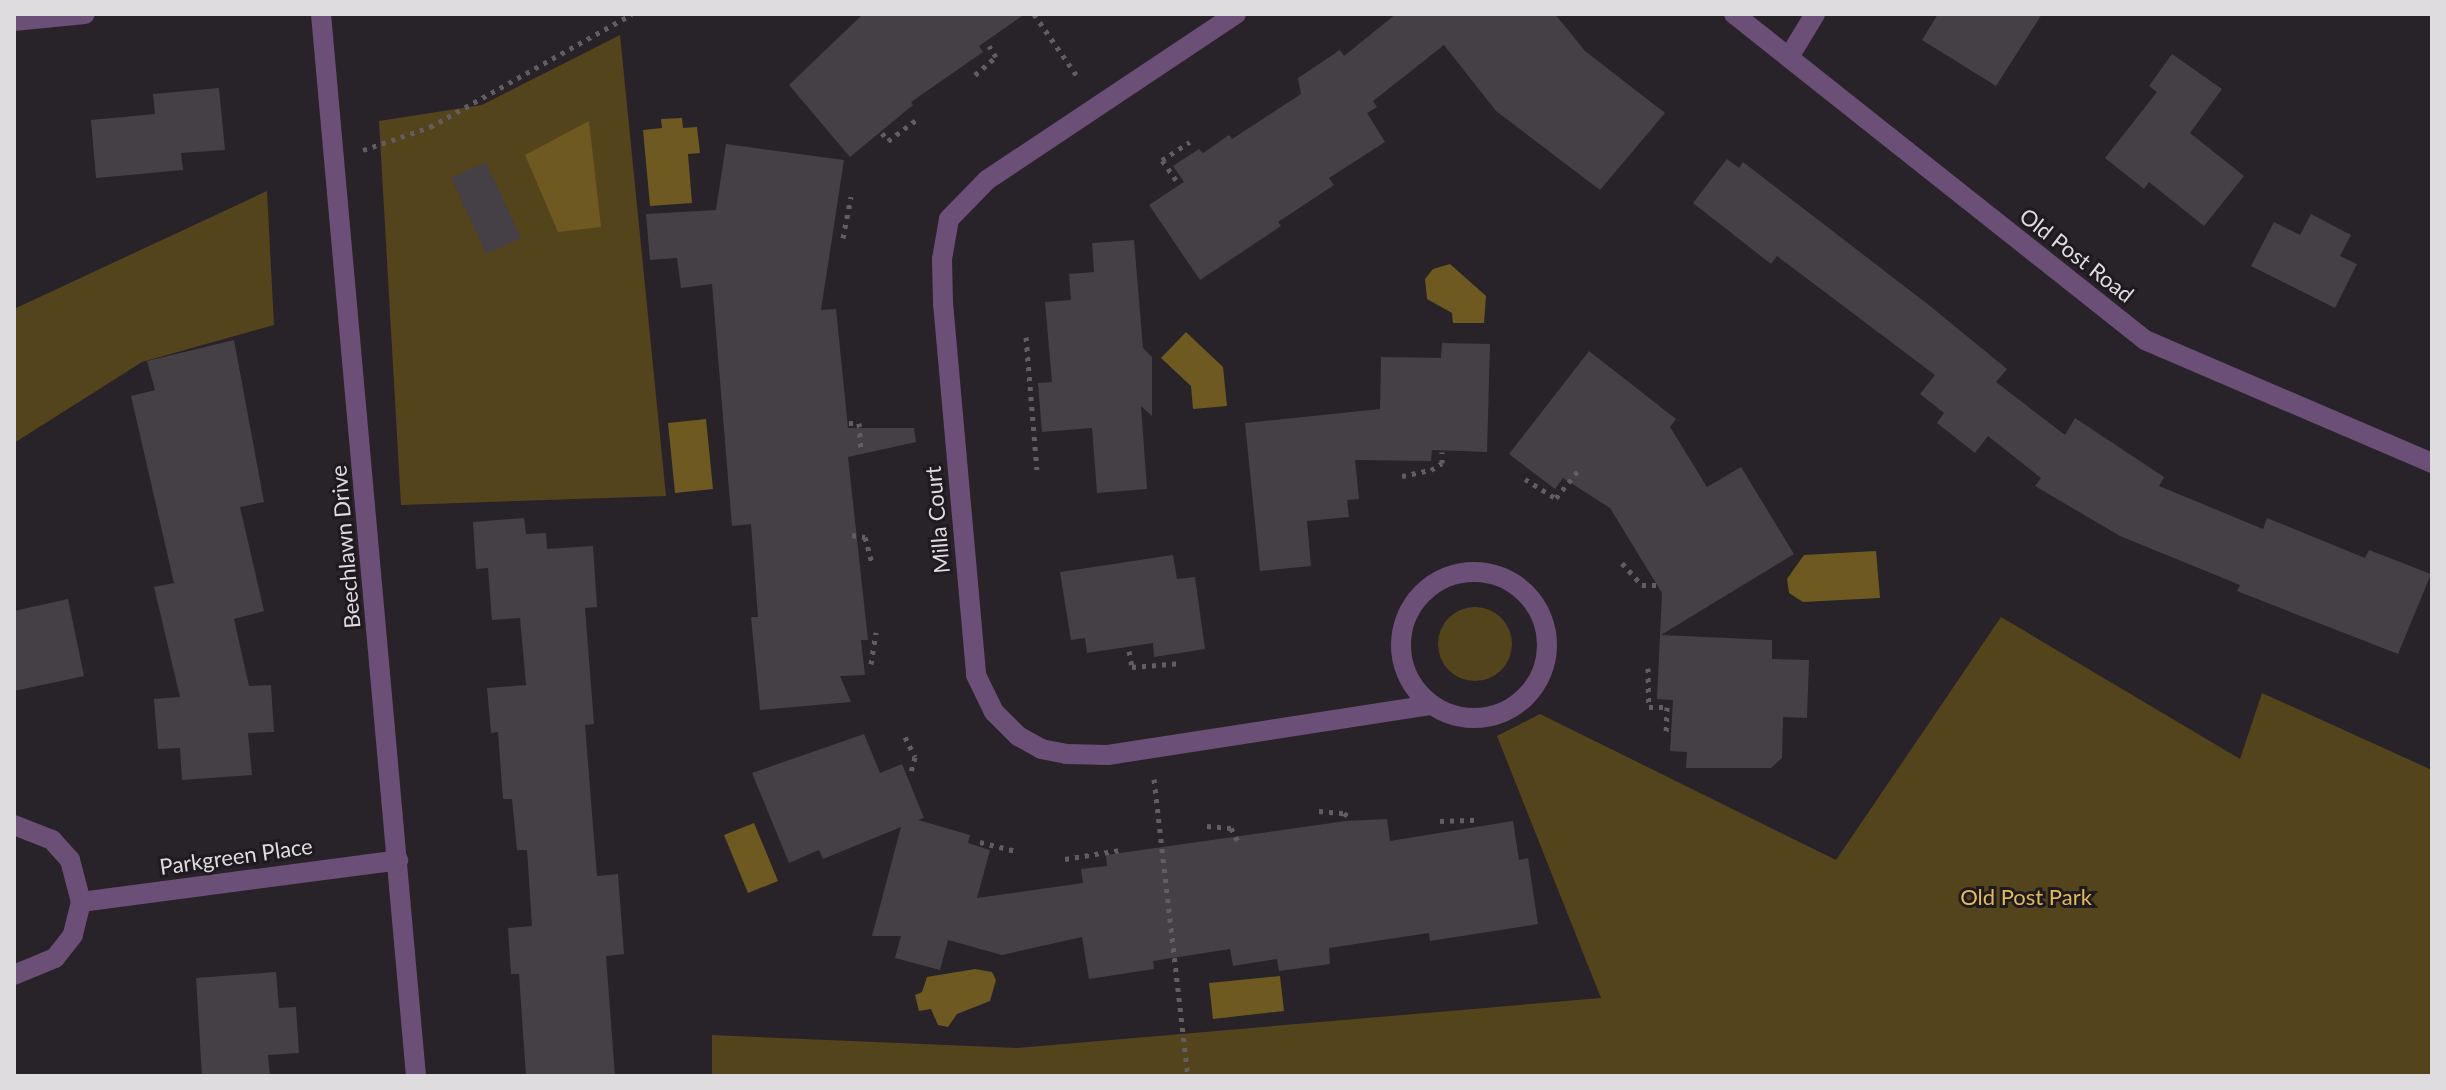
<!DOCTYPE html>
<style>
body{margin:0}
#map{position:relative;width:2446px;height:1090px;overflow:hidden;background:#272329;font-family:Lato,sans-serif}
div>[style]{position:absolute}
.green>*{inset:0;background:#54441c}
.round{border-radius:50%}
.water>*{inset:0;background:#6e5921}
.building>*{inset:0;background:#444046}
.path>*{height:5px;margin-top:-2.5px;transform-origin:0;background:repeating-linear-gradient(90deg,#615e63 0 4px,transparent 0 10px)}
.minor>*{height:20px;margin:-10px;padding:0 10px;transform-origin:10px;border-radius:10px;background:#6c4f77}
.minor>.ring{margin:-10px;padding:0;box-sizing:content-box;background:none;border:20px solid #6c4f77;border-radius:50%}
span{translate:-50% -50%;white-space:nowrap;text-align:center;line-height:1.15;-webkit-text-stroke:6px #1e1a1f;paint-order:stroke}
.street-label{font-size:22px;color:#dfdce0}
.park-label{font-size:22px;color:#e2bb54}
.frame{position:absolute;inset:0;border:16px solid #dfdce0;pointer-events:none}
</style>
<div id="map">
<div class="green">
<div style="clip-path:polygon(620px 35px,666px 496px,401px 505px,379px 121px,482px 105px)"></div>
<div style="clip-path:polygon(267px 191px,274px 325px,142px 362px,14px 443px,14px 309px)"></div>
<div class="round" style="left:1438px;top:607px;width:74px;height:74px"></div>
<div style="clip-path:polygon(2001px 617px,2240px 759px,2262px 693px,2432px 770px,2432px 1076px,712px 1076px,712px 1035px,1017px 1048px,1601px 998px,1497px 736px,1540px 714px,1836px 860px)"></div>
</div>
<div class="water">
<div style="clip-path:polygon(682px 118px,683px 128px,697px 127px,700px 153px,688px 154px,692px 203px,650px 206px,643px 130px,662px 128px,661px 119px)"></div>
<div style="clip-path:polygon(589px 121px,601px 227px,558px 232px,525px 155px)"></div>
<div style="clip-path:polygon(1450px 264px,1486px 296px,1484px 323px,1453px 323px,1452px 313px,1427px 299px,1425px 279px,1433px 269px)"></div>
<div style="clip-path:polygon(1186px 332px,1223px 367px,1227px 406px,1193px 409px,1191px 386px,1161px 358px)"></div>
<div style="clip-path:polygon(706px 419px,713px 489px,675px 493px,668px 423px)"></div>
<div style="clip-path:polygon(1876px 551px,1880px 598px,1803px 602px,1789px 593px,1787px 579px,1804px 555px)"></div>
<div style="clip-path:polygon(754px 823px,778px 881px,748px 893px,724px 835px)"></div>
<div style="clip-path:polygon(975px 969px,992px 972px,996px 980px,990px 1001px,957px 1014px,948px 1027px,938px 1025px,931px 1009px,919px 1011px,915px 995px,922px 992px,927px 977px)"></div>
<div style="clip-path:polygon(1280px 976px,1284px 1011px,1213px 1019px,1209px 983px)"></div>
</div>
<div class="building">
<div style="clip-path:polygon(863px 14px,1025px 14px,979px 46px,983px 52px,911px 102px,913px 105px,850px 157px,789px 85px)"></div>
<div style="clip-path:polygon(1396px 14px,1555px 14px,1585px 51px,1665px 113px,1600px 190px,1496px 111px,1444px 45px,1373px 101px,1377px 107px,1367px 113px,1385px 142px,1329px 178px,1334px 185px,1278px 222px,1281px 226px,1200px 280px,1149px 205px,1184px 182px,1173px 166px,1199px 149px,1203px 153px,1229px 135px,1232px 139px,1301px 94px,1298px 78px,1340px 50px,1344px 56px)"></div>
<div style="clip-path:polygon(1938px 14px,2042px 14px,1996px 86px,1922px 40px)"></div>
<div style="clip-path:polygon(2172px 54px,2222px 89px,2190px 133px,2244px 176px,2204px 226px,2149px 182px,2144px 189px,2105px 158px,2157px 92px,2149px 86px)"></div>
<div style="clip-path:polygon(219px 88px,225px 150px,181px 153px,183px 170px,96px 178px,91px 120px,155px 114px,153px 94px)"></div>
<div style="clip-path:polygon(726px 144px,844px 160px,821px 310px,836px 309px,848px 428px,914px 428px,916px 442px,848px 457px,868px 640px,861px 640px,865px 675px,840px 676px,851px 702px,760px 710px,751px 617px,758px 617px,751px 524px,732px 526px,712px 284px,681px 288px,677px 258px,650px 260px,646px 214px,716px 210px)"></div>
<div style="clip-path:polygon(1727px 159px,1739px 168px,1743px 162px,1930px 306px,2007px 369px,1996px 382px,2065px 435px,2075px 418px,2164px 477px,2159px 486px,2263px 529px,2267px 518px,2365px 558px,2369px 550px,2431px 574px,2398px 654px,2237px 591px,2240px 585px,2120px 536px,2035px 486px,2041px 478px,1988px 436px,1975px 453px,1937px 423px,1944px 413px,1920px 394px,1935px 375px,1777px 256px,1771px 264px,1693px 203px)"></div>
<div style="clip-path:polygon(486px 162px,521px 238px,486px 254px,451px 178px)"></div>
<div style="clip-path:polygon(2311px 214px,2351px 235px,2340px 256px,2357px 264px,2335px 308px,2251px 266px,2274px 222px,2300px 235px)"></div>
<div style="clip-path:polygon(1134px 240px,1143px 348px,1152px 357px,1152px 416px,1141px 406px,1147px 489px,1097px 493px,1092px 428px,1042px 432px,1038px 383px,1052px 382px,1045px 302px,1071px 300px,1069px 274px,1094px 272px,1092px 243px)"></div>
<div style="clip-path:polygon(234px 340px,264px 502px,240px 507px,264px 611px,234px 619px,249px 686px,271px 685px,274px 732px,248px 733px,252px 775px,182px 780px,180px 748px,158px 749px,154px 699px,180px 697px,154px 587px,174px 583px,131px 396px,155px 390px,147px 361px)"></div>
<div style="clip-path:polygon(1442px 343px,1490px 344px,1487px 452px,1432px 450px,1431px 461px,1355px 460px,1359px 499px,1347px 500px,1349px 517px,1307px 521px,1311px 566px,1260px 571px,1245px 423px,1380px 409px,1381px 357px,1441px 358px)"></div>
<div style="clip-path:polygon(1589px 351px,1676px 419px,1670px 427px,1707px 487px,1741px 467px,1794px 554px,1661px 635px,1772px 640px,1772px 659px,1809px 660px,1807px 718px,1783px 717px,1782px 758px,1771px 768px,1686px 768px,1687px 752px,1670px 751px,1673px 700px,1657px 699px,1662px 593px,1610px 508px,1563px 478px,1555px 489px,1509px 454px)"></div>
<div style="clip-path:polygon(524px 518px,526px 534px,546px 533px,547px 549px,593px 546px,597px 607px,585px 608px,594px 724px,585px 725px,597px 876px,618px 874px,624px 954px,606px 956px,615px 1076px,526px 1076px,519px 974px,511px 974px,508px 928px,532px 926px,527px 850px,517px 850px,512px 799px,503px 799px,498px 732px,491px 733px,487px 688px,526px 685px,520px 618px,492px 620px,488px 568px,476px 569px,473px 522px)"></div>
<div style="clip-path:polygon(1173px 555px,1177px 579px,1195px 577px,1205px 649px,1154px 657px,1153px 643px,1087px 653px,1085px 638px,1071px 640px,1060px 572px)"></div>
<div style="clip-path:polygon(68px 599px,84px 676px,14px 691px,14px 611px)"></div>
<div style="clip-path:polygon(864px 734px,880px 773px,902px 764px,924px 818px,918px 820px,970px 835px,968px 843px,990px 850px,977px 898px,1083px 883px,1081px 869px,1107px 866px,1106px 855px,1346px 821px,1387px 819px,1390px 841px,1513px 821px,1519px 860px,1528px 858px,1538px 924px,1430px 941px,1429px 933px,1329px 948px,1330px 964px,1279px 971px,1277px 959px,1233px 966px,1230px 949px,1153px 961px,1154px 969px,1089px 979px,1082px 937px,1002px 955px,948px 940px,940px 970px,895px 958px,901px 936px,872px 936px,901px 827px,823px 859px,819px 850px,789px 863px,752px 773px)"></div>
<div style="clip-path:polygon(276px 972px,279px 1008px,296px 1007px,299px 1053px,268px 1055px,270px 1076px,202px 1076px,196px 978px)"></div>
</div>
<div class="path">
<div style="left:1034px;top:14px;width:79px;rotate:55.3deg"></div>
<div style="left:975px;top:75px;width:28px;rotate:-41deg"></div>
<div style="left:996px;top:57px;width:13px;rotate:-122deg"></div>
<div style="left:882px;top:133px;width:10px;rotate:53deg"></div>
<div style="left:888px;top:141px;width:38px;rotate:-37deg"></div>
<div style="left:363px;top:150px;width:71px;rotate:-18.9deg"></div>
<div style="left:430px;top:127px;width:231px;rotate:-29.2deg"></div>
<div style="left:1176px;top:180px;width:24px;rotate:-125deg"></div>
<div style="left:1162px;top:160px;width:33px;rotate:-33deg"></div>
<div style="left:843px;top:238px;width:42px;rotate:-79deg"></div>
<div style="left:1026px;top:337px;width:133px;rotate:85.3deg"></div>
<div style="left:849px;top:423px;width:10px"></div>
<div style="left:859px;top:423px;width:28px;rotate:86deg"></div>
<div style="left:1402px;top:476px;width:30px;rotate:-12deg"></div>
<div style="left:1431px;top:470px;width:13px;rotate:-32deg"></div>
<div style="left:1442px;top:463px;width:11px;rotate:-90deg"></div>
<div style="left:1525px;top:479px;width:36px;rotate:32deg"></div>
<div style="left:1556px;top:498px;width:35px;rotate:-51deg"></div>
<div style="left:852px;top:535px;width:13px;rotate:9deg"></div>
<div style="left:865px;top:537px;width:28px;rotate:75deg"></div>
<div style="left:1622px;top:563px;width:30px;rotate:48deg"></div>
<div style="left:1642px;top:585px;width:17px"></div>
<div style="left:1129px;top:651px;width:16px;rotate:79deg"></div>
<div style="left:1132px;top:667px;width:50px;rotate:-4.6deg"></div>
<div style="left:871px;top:664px;width:32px;rotate:-81deg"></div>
<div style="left:1648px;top:668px;width:39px;rotate:89deg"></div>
<div style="left:1649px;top:707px;width:18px"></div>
<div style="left:1667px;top:707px;width:29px;rotate:92deg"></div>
<div style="left:905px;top:737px;width:22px;rotate:63deg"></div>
<div style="left:915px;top:757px;width:16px;rotate:105deg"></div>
<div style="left:1154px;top:779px;width:299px;rotate:83.5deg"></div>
<div style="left:1319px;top:811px;width:25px;rotate:5deg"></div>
<div style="left:1344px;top:813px;width:8px;rotate:40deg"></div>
<div style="left:1440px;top:821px;width:36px;rotate:-2deg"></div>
<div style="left:1207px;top:826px;width:24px;rotate:5deg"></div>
<div style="left:1231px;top:828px;width:16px;rotate:63deg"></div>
<div style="left:980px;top:842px;width:37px;rotate:14deg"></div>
<div style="left:1065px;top:859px;width:56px;rotate:-9.3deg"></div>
</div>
<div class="minor">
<div style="left:321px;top:14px;width:1066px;rotate:84.89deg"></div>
<div style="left:1236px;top:14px;width:299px;rotate:146.3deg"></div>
<div style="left:987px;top:180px;width:54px;rotate:134.3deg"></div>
<div style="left:949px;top:219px;width:41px;rotate:99.9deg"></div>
<div style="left:942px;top:259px;width:44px;rotate:88.7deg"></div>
<div style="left:943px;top:303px;width:373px;rotate:84.9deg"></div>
<div style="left:976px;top:675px;width:41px;rotate:64.1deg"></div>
<div style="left:994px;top:712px;width:34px;rotate:45deg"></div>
<div style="left:1018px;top:736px;width:26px;rotate:29deg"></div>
<div style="left:1041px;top:749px;width:25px;rotate:11deg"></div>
<div style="left:1066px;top:754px;width:42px;rotate:1.4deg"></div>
<div style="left:1108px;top:755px;width:327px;rotate:-8.8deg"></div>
<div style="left:1734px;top:14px;width:525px;rotate:38.42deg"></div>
<div style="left:2145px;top:340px;width:312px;rotate:23.2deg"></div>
<div style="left:14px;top:21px;width:71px;rotate:-5.6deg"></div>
<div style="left:1789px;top:57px;width:50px;rotate:-58.8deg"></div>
<div class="ring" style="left:1401px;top:572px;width:126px;height:126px"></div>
<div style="left:14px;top:825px;width:41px;rotate:21.5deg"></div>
<div style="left:52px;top:840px;width:27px;rotate:48deg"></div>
<div style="left:70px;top:860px;width:43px;rotate:75.3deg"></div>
<div style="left:81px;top:902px;width:34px;rotate:104deg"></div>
<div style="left:73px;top:935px;width:29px;rotate:128deg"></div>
<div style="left:55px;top:958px;width:44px;rotate:157.5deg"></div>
<div style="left:81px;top:902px;width:320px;rotate:-7.5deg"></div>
</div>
<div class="street-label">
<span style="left:2077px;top:255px;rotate:38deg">Old Post Road</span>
<span style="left:937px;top:520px;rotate:-95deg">Milla Court</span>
<span style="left:345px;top:547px;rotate:-95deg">Beechlawn Drive</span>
<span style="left:236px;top:856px;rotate:-8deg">Parkgreen Place</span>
</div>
<div class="park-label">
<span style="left:2026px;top:897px">Old Post Park</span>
</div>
<div class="frame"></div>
</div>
